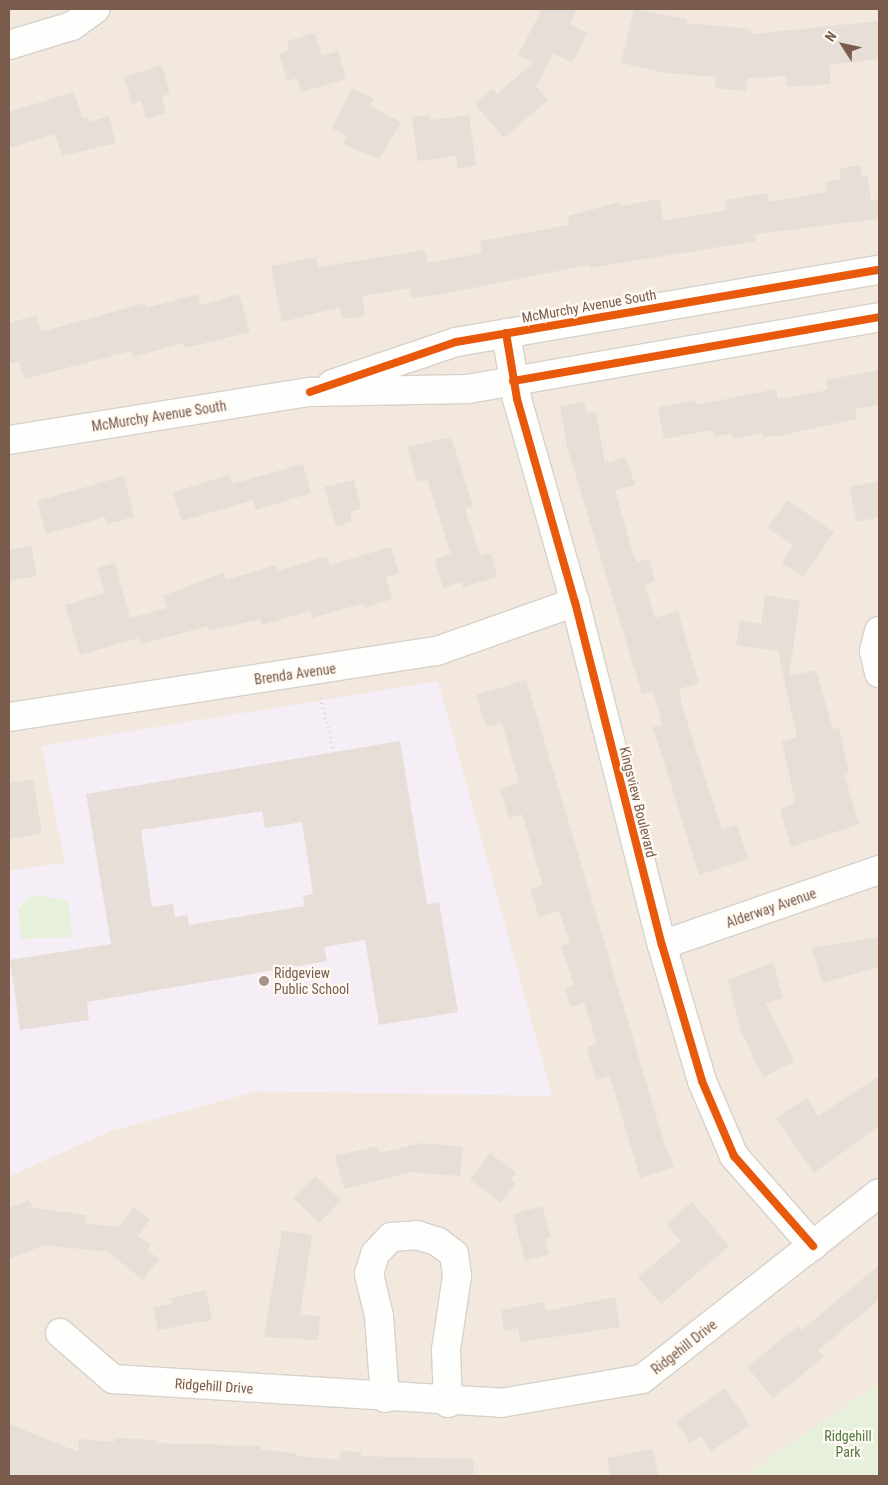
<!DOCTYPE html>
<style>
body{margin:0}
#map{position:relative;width:888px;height:1485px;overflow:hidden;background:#f9f5f0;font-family:"Roboto Condensed",sans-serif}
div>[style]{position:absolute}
.residential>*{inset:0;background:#f2e8de}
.education>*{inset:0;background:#f6eef6}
.green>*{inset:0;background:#e7f0db}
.building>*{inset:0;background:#e6ded7}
.path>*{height:3px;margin-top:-1.5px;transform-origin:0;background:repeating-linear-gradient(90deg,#dcd5d0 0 1px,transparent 0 5px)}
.roads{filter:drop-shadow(1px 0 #d7d1cb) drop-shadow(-1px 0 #d7d1cb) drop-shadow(0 1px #d7d1cb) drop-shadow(0 -1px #d7d1cb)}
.minor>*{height:28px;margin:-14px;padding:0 14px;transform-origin:14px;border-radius:14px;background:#fefefd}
.cycleway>*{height:8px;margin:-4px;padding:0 4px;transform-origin:4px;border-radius:4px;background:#e8590c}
.dots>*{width:14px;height:14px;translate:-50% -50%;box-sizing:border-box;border:2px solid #fffaf3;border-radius:50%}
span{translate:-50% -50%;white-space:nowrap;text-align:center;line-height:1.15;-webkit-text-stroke:4.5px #fffaf3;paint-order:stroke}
.street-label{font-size:14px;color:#7a5c4d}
.poi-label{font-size:14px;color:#7a5c4d}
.left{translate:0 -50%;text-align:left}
.park-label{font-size:14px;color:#537a41}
.frame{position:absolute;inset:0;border:10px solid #7a5c4d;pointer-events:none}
.north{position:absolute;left:818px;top:20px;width:50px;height:50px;-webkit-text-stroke:4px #fffaf3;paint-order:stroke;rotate:305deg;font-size:14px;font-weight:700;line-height:20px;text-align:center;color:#7a5c4d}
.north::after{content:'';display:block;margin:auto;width:18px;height:22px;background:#7a5c4d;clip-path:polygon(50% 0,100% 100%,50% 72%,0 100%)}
</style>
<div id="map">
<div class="residential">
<div style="clip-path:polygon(9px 9px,879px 9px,879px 1383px,745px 1476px,9px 1476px,9px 1176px,110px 1131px,257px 1091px,552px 1095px,42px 746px,65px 863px,9px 871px)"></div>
</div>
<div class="education">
<div style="clip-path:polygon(438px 681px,552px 1096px,257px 1091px,110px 1131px,9px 1176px,9px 871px,65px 863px,42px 746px)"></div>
</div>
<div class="green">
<div style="clip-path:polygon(32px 895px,68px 900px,73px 937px,21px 939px,18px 909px)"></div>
<div style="clip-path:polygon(879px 1383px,879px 1476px,745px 1476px)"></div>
</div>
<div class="building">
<div style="clip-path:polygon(542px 9px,577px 9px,570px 24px,587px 33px,572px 63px,553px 53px,536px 86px,548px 100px,504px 138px,475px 104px,493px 89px,497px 94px,533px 63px,518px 55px)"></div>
<div style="clip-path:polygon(634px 9px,687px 19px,686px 23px,751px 29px,751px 34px,879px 21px,879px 59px,829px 65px,831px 84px,787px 87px,786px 76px,747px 78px,746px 91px,715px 88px,716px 77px,666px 73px,621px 63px)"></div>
<div style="clip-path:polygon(315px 33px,322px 56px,338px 51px,346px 79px,301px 92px,297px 78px,287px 81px,279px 53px,289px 50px,287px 41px)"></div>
<div style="clip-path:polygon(162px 65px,170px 94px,162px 96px,166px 113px,146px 119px,141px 101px,132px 104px,124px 77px)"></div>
<div style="clip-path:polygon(352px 88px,374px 99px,370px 106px,401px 122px,379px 159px,343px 144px,347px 136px,332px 128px)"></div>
<div style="clip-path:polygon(74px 92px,82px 118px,88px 117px,89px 122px,109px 116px,116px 143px,62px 156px,55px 134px,9px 148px,9px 112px)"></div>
<div style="clip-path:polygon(430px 115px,431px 120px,469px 115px,476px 166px,458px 169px,456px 156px,418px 161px,412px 117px)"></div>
<div style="clip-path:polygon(860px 165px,862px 176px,867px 175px,871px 200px,879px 199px,879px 219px,755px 234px,756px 241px,590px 268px,589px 265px,438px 295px,411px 298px,410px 288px,362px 296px,365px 316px,342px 319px,340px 307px,282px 322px,271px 266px,316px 257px,318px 267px,425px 250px,427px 263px,482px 253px,480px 241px,569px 225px,568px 216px,620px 202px,621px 206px,660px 199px,663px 221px,727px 210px,725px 200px,768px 193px,769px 202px,827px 192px,825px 182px,841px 179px,839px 169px)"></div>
<div style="clip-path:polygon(198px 294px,201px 305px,239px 294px,250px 332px,185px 348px,183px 343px,133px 357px,131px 351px,24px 379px,19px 361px,9px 364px,9px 323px,36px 315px,41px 332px,145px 303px,146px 308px)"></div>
<div style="clip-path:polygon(879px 370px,879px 405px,855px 409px,857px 419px,778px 436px,763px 437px,763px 433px,732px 439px,732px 434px,714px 437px,713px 430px,664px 439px,658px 407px,696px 400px,697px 405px,776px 389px,778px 399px,828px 390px,826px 380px)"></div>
<div style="clip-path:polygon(585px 402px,586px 413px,596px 412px,605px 463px,626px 457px,635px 485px,615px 490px,632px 550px,637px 562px,649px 559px,655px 581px,645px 585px,655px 618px,678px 611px,699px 683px,679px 689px,682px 706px,722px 830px,737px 825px,748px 859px,699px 875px,653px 727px,662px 725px,653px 691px,642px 694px,567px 447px,560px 406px)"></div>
<div style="clip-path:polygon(451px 437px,473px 506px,465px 509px,480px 556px,491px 553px,497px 577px,463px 587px,462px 582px,443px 588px,435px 559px,451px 554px,427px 479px,417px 482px,407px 447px)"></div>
<div style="clip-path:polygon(303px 464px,311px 493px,256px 510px,253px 500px,182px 521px,173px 492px,229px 475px,232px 484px)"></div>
<div style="clip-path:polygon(124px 476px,134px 517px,106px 524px,105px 517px,46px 534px,37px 501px)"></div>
<div style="clip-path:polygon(354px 480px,361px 509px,350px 512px,352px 522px,336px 526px,324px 487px)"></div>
<div style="clip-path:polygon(879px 481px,879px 517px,857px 522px,849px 487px)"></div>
<div style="clip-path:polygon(787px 500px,834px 532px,803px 577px,782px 563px,793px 545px,768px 528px)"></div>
<div style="clip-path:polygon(31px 546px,37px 576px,9px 581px,9px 550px)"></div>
<div style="clip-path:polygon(391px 547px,399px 573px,386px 577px,392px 599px,364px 608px,363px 603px,312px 618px,310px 611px,262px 625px,260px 619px,209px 631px,208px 626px,141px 644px,139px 638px,80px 655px,65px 605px,105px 593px,97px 568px,115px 563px,130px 618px,167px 608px,163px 596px,224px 572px,226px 580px,276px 565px,278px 571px,327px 556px,330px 565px)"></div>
<div style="clip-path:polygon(765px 595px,800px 601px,789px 676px,816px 670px,833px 729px,839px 728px,849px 773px,844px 774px,859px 824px,791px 847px,780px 810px,795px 802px,782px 741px,797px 737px,778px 651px,736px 645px,740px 620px,761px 624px)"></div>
<div style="clip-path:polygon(526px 680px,664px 1142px,674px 1167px,640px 1178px,610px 1076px,596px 1080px,587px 1047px,597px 1044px,584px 1003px,571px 1007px,565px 988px,574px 985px,561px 946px,570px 943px,559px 911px,539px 917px,530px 889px,543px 885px,522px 814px,509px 818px,500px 789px,519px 783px,502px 723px,486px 727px,476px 695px)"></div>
<div style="clip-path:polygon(evenodd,400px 741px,427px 904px,439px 902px,458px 1012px,379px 1025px,365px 940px,324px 947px,327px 961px,87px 1002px,89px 1020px,20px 1030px,10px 960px,111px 944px,86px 794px,400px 741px,262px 811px,265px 828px,302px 822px,313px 894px,303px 896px,305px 906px,189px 925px,187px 915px,175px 917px,173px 904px,152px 907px,141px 830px,262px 811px)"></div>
<div style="clip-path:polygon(33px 779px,42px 833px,9px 839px,9px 783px)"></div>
<div style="clip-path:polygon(879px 937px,879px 967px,822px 983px,812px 948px)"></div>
<div style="clip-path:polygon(773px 962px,783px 998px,766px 1003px,794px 1062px,763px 1077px,741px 1031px,728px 980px)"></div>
<div style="clip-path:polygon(879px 1076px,879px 1126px,814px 1173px,776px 1118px,807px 1098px,818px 1116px)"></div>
<div style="clip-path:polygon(422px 1143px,463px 1147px,460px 1176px,412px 1172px,344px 1189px,335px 1156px,377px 1146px,379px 1153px)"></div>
<div style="clip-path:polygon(490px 1153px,516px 1173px,510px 1179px,516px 1184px,500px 1203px,470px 1179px)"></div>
<div style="clip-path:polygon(315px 1176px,341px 1200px,319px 1223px,293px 1198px)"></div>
<div style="clip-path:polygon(29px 1200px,33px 1208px,86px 1215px,85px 1223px,119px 1227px,134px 1207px,150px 1219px,138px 1236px,151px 1245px,147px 1250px,159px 1259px,143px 1280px,108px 1252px,44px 1245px,9px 1259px,9px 1208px)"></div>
<div style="clip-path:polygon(692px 1202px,729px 1246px,661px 1304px,638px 1277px,681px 1241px,666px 1224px)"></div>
<div style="clip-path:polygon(542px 1206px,551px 1237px,545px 1239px,549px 1254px,525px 1261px,513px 1214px)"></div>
<div style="clip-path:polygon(282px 1230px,312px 1235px,300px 1315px,320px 1316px,318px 1340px,264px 1337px)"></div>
<div style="clip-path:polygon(879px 1265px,879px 1300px,818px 1350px,824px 1357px,773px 1398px,747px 1367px,798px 1326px,802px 1330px)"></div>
<div style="clip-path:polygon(206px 1290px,212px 1320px,158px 1330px,153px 1308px,174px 1303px,168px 1299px)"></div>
<div style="clip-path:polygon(615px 1297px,620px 1327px,520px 1342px,518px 1328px,504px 1331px,501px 1310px,544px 1302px,546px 1311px)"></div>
<div style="clip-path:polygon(725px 1388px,750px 1425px,711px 1451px,701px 1436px,690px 1443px,676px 1422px)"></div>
<div style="clip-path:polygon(9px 1424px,78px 1452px,79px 1439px,114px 1442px,114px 1438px,156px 1440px,156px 1443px,261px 1446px,261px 1450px,296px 1453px,296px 1456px,340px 1460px,340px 1451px,361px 1452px,361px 1456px,474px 1459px,473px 1476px,9px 1476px)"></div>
<div style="clip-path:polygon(653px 1449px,658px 1476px,610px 1476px,607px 1458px)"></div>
</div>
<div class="path">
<div style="left:319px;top:693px;width:60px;rotate:75.5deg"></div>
</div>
<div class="roads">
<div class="minor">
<div style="left:9px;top:45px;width:66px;rotate:-16.8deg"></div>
<div style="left:72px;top:26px;width:29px;rotate:-36deg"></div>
<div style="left:506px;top:333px;width:67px;rotate:80.5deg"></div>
<div style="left:517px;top:399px;width:211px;rotate:74.1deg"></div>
<div style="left:575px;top:602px;width:354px;rotate:75.8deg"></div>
<div style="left:662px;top:945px;width:142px;rotate:73.6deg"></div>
<div style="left:702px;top:1081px;width:82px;rotate:66.9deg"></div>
<div style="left:734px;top:1156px;width:120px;rotate:48.7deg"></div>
<div style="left:332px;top:384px;width:131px;rotate:-18.7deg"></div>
<div style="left:456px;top:342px;width:429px;rotate:-9.7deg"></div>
<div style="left:9px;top:440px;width:305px;rotate:-9.1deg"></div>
<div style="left:310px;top:392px;width:158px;rotate:-1.1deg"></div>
<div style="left:468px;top:389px;width:417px;rotate:-9.9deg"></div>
<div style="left:879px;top:631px;width:21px;rotate:104deg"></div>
<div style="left:874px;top:651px;width:23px;rotate:77deg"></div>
<div style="left:9px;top:717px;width:433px;rotate:-8.8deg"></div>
<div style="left:437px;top:651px;width:146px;rotate:-19.5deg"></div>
<div style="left:662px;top:945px;width:230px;rotate:-19.1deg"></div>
<div style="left:60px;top:1333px;width:70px;rotate:41deg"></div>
<div style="left:113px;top:1379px;width:389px;rotate:3.5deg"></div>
<div style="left:501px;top:1403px;width:143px;rotate:-9.7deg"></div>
<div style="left:642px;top:1379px;width:301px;rotate:-38.1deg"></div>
<div style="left:385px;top:1398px;width:82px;rotate:-94.2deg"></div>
<div style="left:379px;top:1316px;width:43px;rotate:-103.4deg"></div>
<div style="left:369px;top:1274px;width:21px;rotate:-73deg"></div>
<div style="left:375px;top:1254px;width:23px;rotate:-47deg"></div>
<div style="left:391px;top:1237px;width:26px;rotate:-4deg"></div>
<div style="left:417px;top:1235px;width:22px;rotate:18deg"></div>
<div style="left:438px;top:1242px;width:20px;rotate:37deg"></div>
<div style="left:454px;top:1254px;width:22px;rotate:82deg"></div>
<div style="left:457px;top:1276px;width:75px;rotate:98.5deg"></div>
<div style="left:446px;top:1350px;width:53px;rotate:87.8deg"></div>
</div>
</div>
<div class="cycleway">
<div style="left:506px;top:333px;width:67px;rotate:80.5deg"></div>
<div style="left:517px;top:399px;width:211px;rotate:74.1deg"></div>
<div style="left:575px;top:602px;width:354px;rotate:75.8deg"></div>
<div style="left:662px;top:945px;width:142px;rotate:73.6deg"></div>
<div style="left:702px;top:1081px;width:82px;rotate:66.9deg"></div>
<div style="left:734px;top:1156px;width:120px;rotate:48.7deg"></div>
<div style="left:513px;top:381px;width:372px;rotate:-9.9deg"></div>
<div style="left:310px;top:392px;width:154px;rotate:-18.9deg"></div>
<div style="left:456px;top:342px;width:429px;rotate:-9.7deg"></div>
</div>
<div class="dots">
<div style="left:264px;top:981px;background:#a69286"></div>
</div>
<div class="street-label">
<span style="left:589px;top:306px;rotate:-10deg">McMurchy Avenue South</span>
<span style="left:159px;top:416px;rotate:-9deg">McMurchy Avenue South</span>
<span style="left:295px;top:674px;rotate:-8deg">Brenda Avenue</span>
<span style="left:638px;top:802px;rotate:76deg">Kingsview Boulevard</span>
<span style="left:771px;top:908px;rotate:-19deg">Alderway Avenue</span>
<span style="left:684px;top:1347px;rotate:-38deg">Ridgehill Drive</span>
<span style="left:214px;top:1386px;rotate:4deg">Ridgehill Drive</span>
</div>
<div class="poi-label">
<span class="left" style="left:274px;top:981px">Ridgeview<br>Public School</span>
</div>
<div class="park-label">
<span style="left:848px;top:1444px">Ridgehill<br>Park</span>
</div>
<div class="frame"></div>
<div class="north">N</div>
</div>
